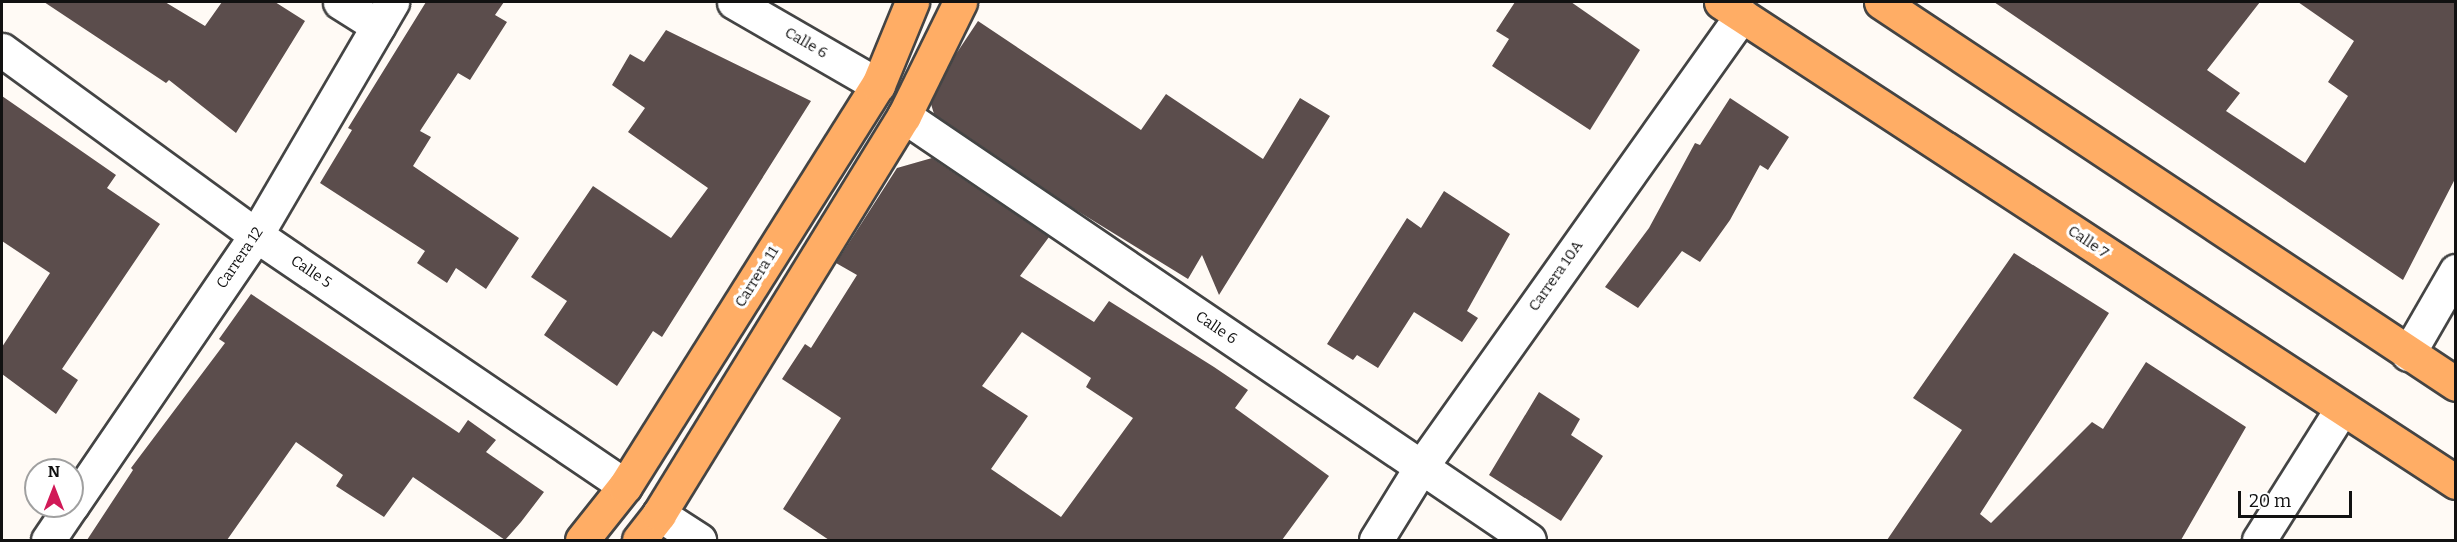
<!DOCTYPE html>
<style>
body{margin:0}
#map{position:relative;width:2457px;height:542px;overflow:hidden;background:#fffaf5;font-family:Bitter,serif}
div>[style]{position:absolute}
.building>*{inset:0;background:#5b4d4c}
.roads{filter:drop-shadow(2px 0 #444) drop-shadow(-2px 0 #444) drop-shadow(0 2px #444) drop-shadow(0 -2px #444)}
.minor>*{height:33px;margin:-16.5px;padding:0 16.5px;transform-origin:16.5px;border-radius:16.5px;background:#fff}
.major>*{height:33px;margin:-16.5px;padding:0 16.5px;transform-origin:16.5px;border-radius:16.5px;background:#ffad65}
span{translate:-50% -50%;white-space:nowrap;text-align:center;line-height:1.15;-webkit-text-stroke:6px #fff;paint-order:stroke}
.street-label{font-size:15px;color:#111}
.frame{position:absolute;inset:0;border:3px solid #111;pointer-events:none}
.north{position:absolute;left:24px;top:458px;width:60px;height:60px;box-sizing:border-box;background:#fff;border:2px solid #a0a0a0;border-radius:50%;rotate:0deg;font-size:16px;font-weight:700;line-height:24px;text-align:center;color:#111}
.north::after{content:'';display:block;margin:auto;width:21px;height:27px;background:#d11957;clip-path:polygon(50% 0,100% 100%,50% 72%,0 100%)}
.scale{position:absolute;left:2238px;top:491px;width:114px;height:27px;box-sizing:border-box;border:3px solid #111;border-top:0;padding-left:8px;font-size:18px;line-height:21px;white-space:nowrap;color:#111;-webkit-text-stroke:4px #fff;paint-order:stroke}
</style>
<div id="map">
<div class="building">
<div style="clip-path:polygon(44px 2px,165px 2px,205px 26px,222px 2px,275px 2px,305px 21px,236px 133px,169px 80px,166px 83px)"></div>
<div style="clip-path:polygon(426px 2px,504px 2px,495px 15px,507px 22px,470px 80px,458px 73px,420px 131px,431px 137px,413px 166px,519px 238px,486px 289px,456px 268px,447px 283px,417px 263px,425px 251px,320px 183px,352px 130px,348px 128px)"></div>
<div style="clip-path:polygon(1515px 2px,1571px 2px,1640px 50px,1590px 130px,1492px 66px,1509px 39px,1496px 31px)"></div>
<div style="clip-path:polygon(1994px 2px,2260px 2px,2207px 70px,2240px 93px,2226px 111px,2305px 163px,2348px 96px,2328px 82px,2354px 41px,2298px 2px,2456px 2px,2456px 177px,2403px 280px)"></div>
<div style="clip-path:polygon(978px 21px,1141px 130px,1166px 94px,1263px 159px,1300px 98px,1330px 116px,1219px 295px,1202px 255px,1188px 279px,1071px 207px,934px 114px,931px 104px,954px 57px)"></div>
<div style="clip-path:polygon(666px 30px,811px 101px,662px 337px,653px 331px,617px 386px,544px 335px,567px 301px,531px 277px,593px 186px,671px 238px,708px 188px,628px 132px,645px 108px,612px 85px,630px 54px,644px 62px)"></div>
<div style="clip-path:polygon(2px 96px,116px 175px,107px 188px,160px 224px,62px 369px,78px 380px,56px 414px,2px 374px,2px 347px,50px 273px,2px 241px)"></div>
<div style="clip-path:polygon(1730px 98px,1789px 137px,1768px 170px,1760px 165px,1730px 220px,1700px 262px,1682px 251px,1638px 308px,1605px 287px,1649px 228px,1695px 143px,1700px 145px)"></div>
<div style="clip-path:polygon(evenodd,932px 158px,1049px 237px,1020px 276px,1094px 322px,1109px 301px,1214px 367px,1248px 390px,1235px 408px,1329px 476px,1282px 540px,829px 540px,783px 509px,841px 418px,782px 379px,805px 344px,811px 348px,857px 275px,836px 263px,897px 168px,932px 158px,1022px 332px,1091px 378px,1086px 387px,1133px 418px,1061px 517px,991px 469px,1028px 416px,982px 386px,1022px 332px)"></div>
<div style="clip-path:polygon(1444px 191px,1510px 234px,1467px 311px,1478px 318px,1462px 342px,1414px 312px,1378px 368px,1357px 355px,1353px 360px,1327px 344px,1407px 218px,1421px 228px)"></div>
<div style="clip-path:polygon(2014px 253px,2109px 313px,1980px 514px,1991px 523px,2092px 422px,2103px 429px,2146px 362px,2246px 427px,2181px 540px,1887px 540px,1962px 430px,1913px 398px)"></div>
<div style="clip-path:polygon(251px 294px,459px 433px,468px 420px,496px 440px,486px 452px,544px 492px,521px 522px,505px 540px,413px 477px,384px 517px,336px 486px,343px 475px,296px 442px,227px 540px,87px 540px,133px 470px,131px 468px,225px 343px,219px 339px)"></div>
<div style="clip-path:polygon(1539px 392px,1580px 419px,1571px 435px,1603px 456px,1561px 521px,1489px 475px)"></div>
</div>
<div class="roads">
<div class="minor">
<div style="left:340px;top:2px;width:45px;rotate:32.3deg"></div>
<div style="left:734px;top:2px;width:166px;rotate:30deg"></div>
<div style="left:2px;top:50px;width:314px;rotate:36.1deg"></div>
<div style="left:256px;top:235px;width:446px;rotate:34.2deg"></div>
<div style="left:904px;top:116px;width:755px;rotate:34.15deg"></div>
<div style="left:2408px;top:354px;width:96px;rotate:-60deg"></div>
<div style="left:72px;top:505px;width:327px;rotate:-55.7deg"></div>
<div style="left:256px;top:235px;width:270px;rotate:-59.7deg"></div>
<div style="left:659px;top:514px;width:48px;rotate:33deg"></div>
<div style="left:48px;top:540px;width:41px;rotate:-55.9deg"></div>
<div style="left:1376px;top:540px;width:86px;rotate:-58.3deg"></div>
<div style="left:1421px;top:467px;width:554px;rotate:-54.62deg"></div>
<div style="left:2259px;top:540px;width:154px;rotate:-57.8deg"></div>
</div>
<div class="major">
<div style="left:1721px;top:2px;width:878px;rotate:33.15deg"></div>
<div style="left:1881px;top:2px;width:690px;rotate:33.6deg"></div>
<div style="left:582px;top:540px;width:69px;rotate:-51.5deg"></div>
<div style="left:625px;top:486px;width:474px;rotate:-57.8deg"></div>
<div style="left:878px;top:85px;width:90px;rotate:-67.7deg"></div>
<div style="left:639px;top:540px;width:33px;rotate:-52deg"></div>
<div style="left:659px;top:514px;width:467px;rotate:-58.4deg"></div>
<div style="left:904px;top:116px;width:127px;rotate:-63.8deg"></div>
</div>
</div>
<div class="street-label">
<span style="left:806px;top:43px;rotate:30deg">Calle 6</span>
<span style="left:2088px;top:242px;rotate:34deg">Calle 7</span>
<span style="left:240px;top:258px;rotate:-56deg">Carrera 12</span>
<span style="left:311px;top:272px;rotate:34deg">Calle 5</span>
<span style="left:1556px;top:276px;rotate:-55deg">Carrera 10A</span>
<span style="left:757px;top:277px;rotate:-58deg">Carrera 11</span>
<span style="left:1216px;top:328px;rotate:34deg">Calle 6</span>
</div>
<div class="frame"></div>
<div class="north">N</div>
<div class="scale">20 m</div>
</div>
